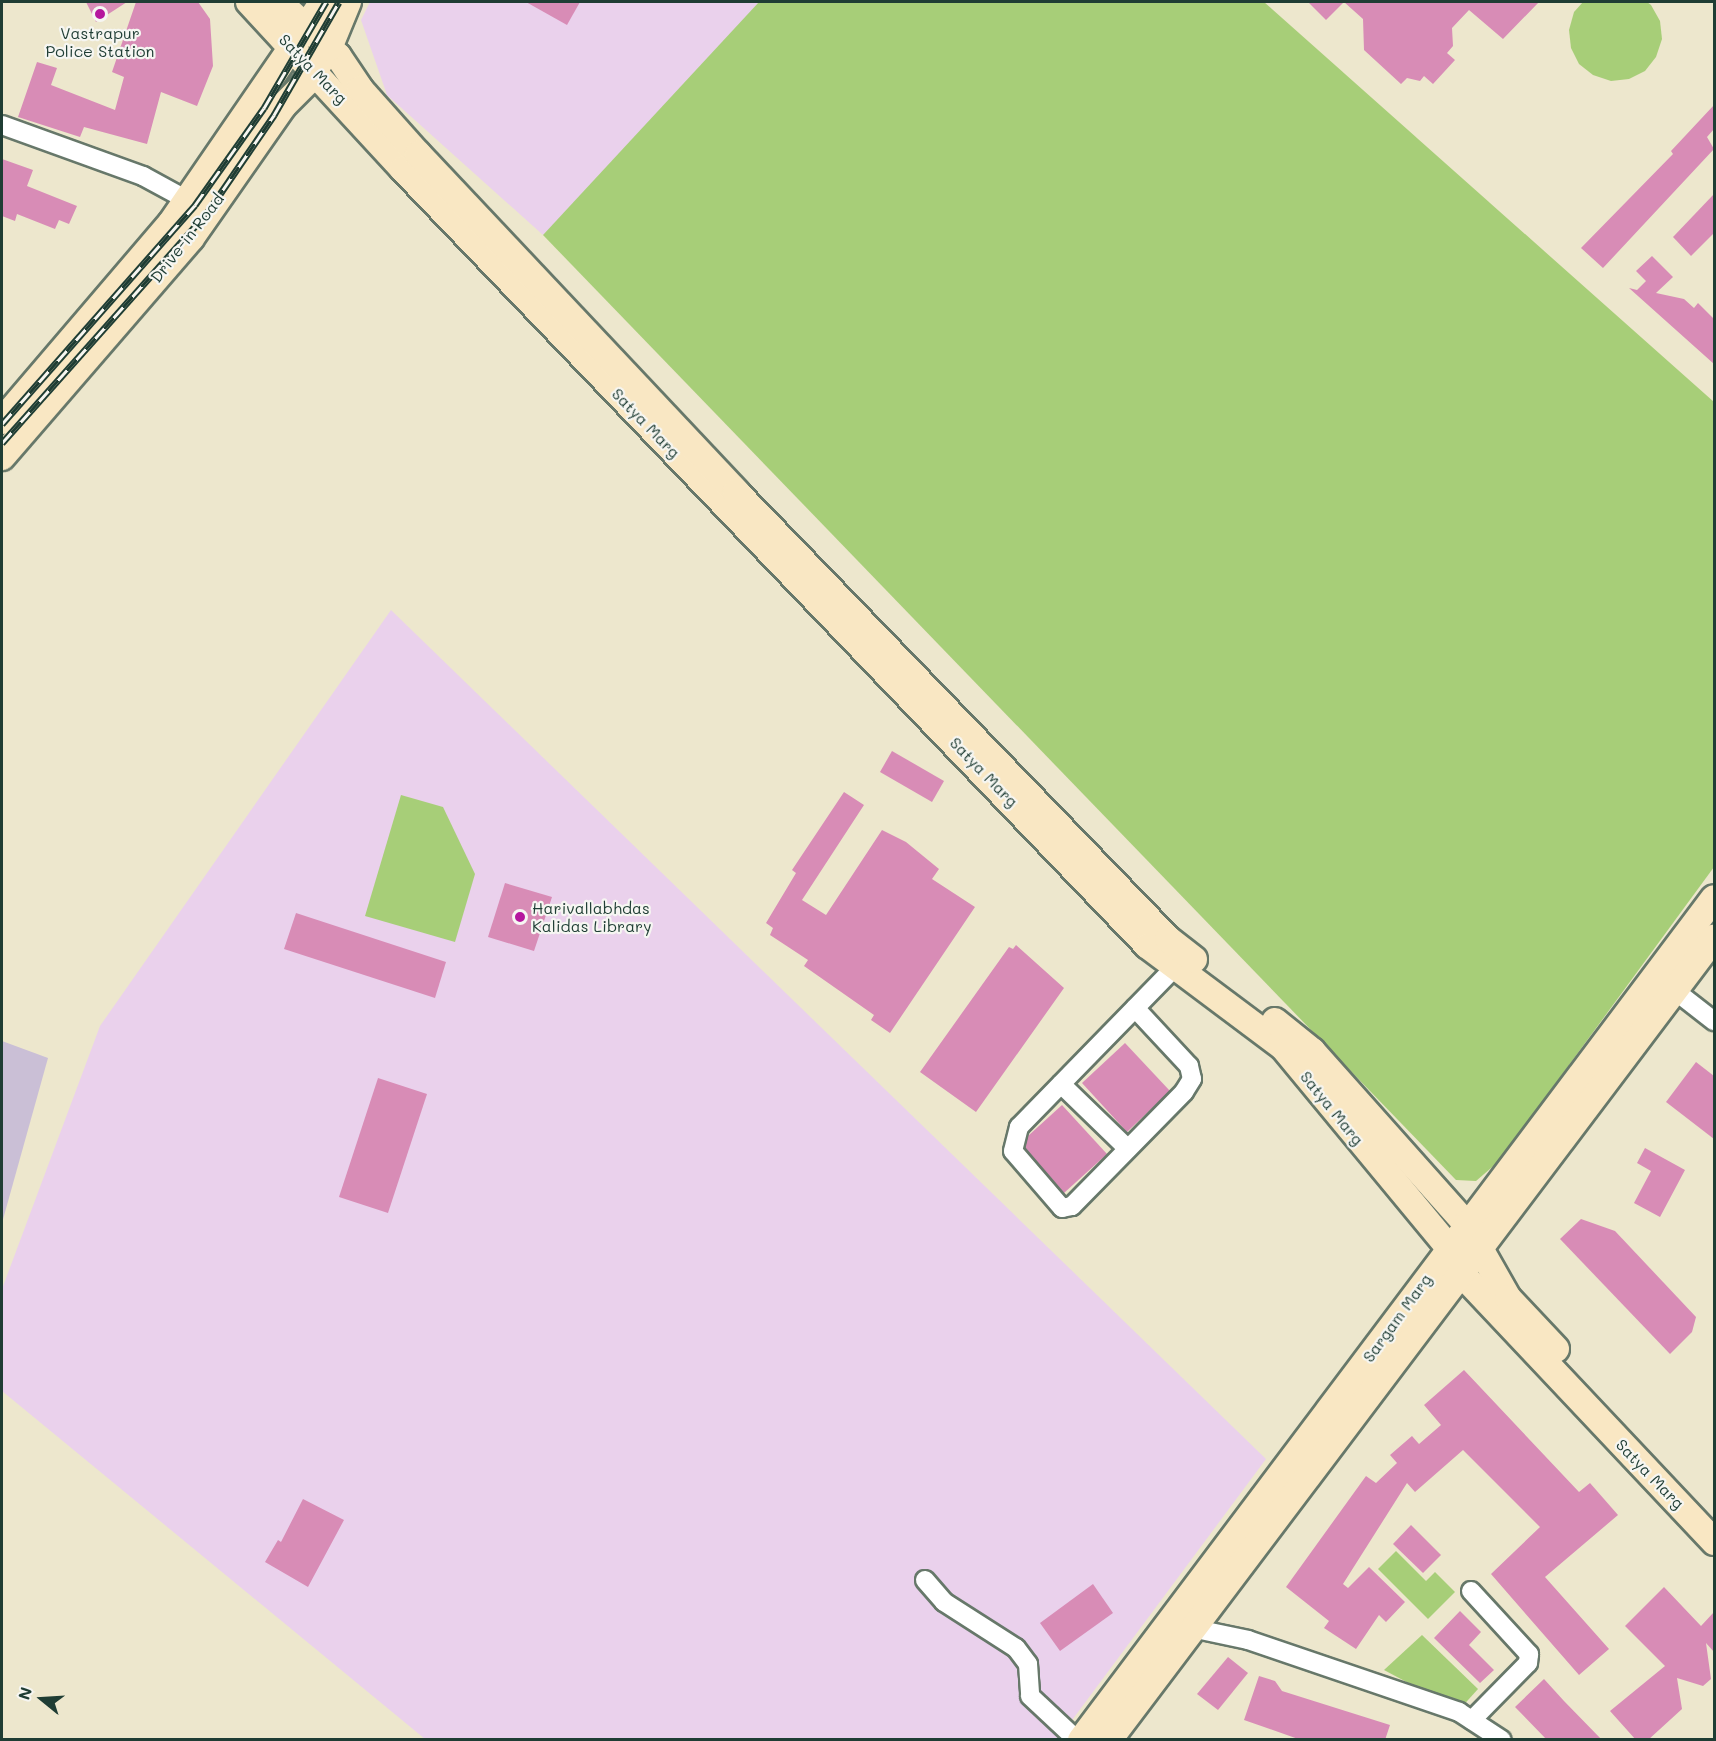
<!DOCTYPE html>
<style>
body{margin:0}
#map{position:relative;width:1716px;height:1741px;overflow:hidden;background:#ede7cd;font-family:Mali,sans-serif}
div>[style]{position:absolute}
.built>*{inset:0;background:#ead1ec}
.industrial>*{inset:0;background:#cabfd6}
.green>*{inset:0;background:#a7ce78}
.building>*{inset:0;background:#d88cb6}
.roads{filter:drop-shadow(2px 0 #67786a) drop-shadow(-2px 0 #67786a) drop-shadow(0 2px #67786a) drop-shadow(0 -2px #67786a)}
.street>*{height:18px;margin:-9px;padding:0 9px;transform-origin:9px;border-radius:9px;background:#fff}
.secondary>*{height:26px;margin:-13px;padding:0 13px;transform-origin:13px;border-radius:13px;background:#f9e7c3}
.rail>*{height:7px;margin-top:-3.5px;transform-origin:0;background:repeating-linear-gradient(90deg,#f6f6f2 0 14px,#1f3d34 0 28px);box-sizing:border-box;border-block:2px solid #1f3d34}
.dots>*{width:16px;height:16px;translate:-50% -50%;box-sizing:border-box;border:3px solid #f6f6f2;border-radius:50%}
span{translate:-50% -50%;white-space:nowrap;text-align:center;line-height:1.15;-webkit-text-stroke:4.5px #f6f6f2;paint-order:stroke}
.poi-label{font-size:16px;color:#1f3d34}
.left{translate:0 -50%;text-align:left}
.street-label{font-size:16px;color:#1f3d34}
.frame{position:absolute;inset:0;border:3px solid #1f3d34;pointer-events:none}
.north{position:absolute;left:12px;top:1669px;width:60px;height:60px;-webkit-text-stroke:4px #f6f6f2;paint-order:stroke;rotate:288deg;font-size:16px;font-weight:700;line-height:24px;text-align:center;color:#1f3d34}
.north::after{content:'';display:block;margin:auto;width:21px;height:27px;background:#1f3d34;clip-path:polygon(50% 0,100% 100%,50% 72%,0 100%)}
</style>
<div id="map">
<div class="built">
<div style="clip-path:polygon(370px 2px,764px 2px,633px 148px,543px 235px,387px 95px,361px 20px)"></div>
<div style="clip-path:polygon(391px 610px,1266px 1459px,1058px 1739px,425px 1739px,2px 1391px,2px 1289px,100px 1026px)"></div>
</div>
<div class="industrial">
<div style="clip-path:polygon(2px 1041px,48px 1058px,2px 1223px)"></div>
</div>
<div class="green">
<div style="clip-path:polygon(759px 2px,1264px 2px,1714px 402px,1714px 867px,1498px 1162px,1476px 1181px,1456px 1180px,543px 235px)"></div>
<div style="clip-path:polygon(1583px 2px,1647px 2px,1651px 5px,1660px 21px,1662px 39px,1656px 57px,1645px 71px,1629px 79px,1611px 81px,1593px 75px,1579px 64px,1571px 48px,1569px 30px,1574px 12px)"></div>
<div style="clip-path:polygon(401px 795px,443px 807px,475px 874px,455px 942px,365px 916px)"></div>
<div style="clip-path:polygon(1396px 1551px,1426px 1581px,1435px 1572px,1455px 1592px,1428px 1619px,1378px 1569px)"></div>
<div style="clip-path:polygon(1422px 1635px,1478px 1689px,1459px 1710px,1384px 1670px)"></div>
</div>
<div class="building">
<div style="clip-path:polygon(86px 2px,127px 2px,96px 22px)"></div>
<div style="clip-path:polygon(136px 2px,198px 2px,210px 19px,213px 66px,197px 106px,161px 92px,147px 144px,84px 127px,80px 137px,18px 117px,37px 62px,57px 68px,51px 85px,115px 110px,124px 77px,112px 72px)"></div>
<div style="clip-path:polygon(526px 2px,580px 2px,567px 25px)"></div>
<div style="clip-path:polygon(1308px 2px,1539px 2px,1503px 39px,1469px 10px,1452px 28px,1453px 46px,1447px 53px,1455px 60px,1433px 84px,1424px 76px,1420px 81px,1407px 78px,1401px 84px,1364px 50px,1363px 19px,1344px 2px,1326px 20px)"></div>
<div style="clip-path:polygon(1714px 105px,1714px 129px,1707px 137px,1714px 149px,1603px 268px,1581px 248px,1673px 154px,1671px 151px)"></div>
<div style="clip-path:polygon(2px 159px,33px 170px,27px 186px,77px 206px,69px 224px,59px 220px,55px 229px,17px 214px,15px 221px,2px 216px)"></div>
<div style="clip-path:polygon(1714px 194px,1714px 233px,1691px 256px,1673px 237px)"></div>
<div style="clip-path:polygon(1652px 256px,1673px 277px,1656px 293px,1684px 299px,1694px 308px,1698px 303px,1714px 319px,1714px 364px,1629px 288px,1637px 290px,1646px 281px,1636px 271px)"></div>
<div style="clip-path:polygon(892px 751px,944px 781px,932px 802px,880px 772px)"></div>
<div style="clip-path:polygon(844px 792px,864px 805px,802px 900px,826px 915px,882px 830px,906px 842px,939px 869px,932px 879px,975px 907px,890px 1033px,871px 1020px,874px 1015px,804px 966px,808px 960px,770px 935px,773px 928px,766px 923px,796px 873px,792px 870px)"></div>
<div style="clip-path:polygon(505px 883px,552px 897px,534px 951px,488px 937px)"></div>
<div style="clip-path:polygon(296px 913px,446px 962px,435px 998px,284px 949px)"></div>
<div style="clip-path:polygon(1016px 945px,1064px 988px,976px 1112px,920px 1072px,1009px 947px,1013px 949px)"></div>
<div style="clip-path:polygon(1125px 1043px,1170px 1091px,1127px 1132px,1082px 1083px)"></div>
<div style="clip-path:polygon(1696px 1062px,1714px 1076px,1714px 1139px,1666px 1102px)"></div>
<div style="clip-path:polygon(378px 1078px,427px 1094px,388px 1213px,339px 1197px)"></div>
<div style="clip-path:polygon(1062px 1105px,1107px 1154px,1064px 1193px,1025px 1148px,1028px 1136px)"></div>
<div style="clip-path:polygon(1645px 1148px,1685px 1170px,1660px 1217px,1634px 1203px,1651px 1171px,1637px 1163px)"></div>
<div style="clip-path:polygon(1581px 1219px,1615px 1231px,1696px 1317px,1692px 1332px,1670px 1354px,1560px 1239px)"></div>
<div style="clip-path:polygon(1464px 1370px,1579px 1492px,1590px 1483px,1618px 1515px,1545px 1577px,1609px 1649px,1579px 1675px,1491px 1574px,1540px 1527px,1463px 1450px,1415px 1492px,1407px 1483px,1343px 1584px,1348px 1588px,1369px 1567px,1405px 1602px,1386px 1622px,1379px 1615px,1356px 1649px,1324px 1628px,1329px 1621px,1286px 1587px,1366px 1476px,1376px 1483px,1397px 1463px,1390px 1455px,1412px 1436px,1419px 1444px,1441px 1425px,1424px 1405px)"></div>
<div style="clip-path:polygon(303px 1499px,344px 1520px,308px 1587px,265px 1562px,278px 1540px,281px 1542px)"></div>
<div style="clip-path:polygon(1411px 1525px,1441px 1555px,1423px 1573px,1393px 1544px)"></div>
<div style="clip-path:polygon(1093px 1584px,1113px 1613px,1060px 1651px,1040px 1623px)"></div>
<div style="clip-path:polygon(1664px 1587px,1701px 1626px,1714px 1612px,1714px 1652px,1706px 1643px,1711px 1679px,1703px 1686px,1677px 1678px,1682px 1709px,1648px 1740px,1636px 1740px,1610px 1711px,1665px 1666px,1625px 1626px)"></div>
<div style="clip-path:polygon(1460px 1611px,1481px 1632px,1469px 1645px,1494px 1670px,1480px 1683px,1434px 1638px)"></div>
<div style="clip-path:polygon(1228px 1657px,1248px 1673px,1218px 1710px,1197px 1694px)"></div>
<div style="clip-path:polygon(1259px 1676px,1275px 1681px,1282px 1691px,1390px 1725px,1385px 1740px,1301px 1740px,1244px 1720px)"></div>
<div style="clip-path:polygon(1544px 1679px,1564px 1701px,1602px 1740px,1547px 1740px,1515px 1707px)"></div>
</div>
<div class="roads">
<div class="street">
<div style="left:2px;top:125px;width:150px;rotate:19.9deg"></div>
<div style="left:143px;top:176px;width:50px;rotate:28.6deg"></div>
<div style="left:1674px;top:990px;width:51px;rotate:37.8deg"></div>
<div style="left:1135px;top:1008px;width:79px;rotate:47deg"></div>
<div style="left:1189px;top:1066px;width:13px;rotate:77deg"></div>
<div style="left:1192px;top:1079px;width:15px;rotate:122deg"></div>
<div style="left:1184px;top:1092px;width:160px;rotate:134.5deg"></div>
<div style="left:1072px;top:1206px;width:10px;rotate:169deg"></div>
<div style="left:1062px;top:1208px;width:75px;rotate:-130.7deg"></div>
<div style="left:1013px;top:1151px;width:25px;rotate:-76deg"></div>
<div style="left:1019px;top:1127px;width:223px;rotate:-45.7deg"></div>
<div style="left:1061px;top:1084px;width:93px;rotate:44.1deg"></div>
<div style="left:925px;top:1580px;width:29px;rotate:49deg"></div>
<div style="left:944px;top:1602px;width:85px;rotate:32.6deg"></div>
<div style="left:1016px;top:1648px;width:20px;rotate:53deg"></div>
<div style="left:1028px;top:1664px;width:32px;rotate:86deg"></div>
<div style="left:1030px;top:1696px;width:64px;rotate:43.1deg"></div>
<div style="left:1471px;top:1591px;width:86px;rotate:47.4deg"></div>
<div style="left:1529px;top:1654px;width:9px;rotate:96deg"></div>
<div style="left:1528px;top:1663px;width:80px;rotate:134.5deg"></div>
<div style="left:1196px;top:1629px;width:53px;rotate:11.9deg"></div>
<div style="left:1248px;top:1640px;width:223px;rotate:18.8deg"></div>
<div style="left:1459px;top:1712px;width:51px;rotate:33.1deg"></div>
</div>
<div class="secondary">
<div style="left:249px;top:2px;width:227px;rotate:47.3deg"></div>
<div style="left:403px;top:169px;width:1076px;rotate:46.2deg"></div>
<div style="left:1148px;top:946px;width:169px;rotate:36.8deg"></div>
<div style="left:1283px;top:1047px;width:261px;rotate:50.4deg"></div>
<div style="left:1449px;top:1248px;width:26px;rotate:65deg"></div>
<div style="left:1460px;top:1272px;width:371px;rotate:46.7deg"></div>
<div style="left:279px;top:2px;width:80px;rotate:42.5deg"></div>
<div style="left:338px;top:56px;width:40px;rotate:56deg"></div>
<div style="left:360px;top:89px;width:87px;rotate:48.3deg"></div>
<div style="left:418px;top:154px;width:464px;rotate:46.7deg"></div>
<div style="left:736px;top:492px;width:622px;rotate:45.98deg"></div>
<div style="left:1168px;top:939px;width:33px;rotate:38deg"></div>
<div style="left:2px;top:421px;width:260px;rotate:-49.5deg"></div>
<div style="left:171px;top:223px;width:268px;rotate:-55.5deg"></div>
<div style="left:2px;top:457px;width:289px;rotate:-49.2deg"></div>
<div style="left:191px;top:238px;width:161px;rotate:-55.1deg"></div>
<div style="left:283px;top:106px;width:35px;rotate:-45deg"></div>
<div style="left:308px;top:81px;width:39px;rotate:-58deg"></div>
<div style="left:329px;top:48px;width:50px;rotate:-67.6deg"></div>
<div style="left:1275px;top:1021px;width:48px;rotate:39deg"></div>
<div style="left:1312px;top:1051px;width:232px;rotate:48.3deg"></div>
<div style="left:1466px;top:1224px;width:85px;rotate:60.4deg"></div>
<div style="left:1508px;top:1298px;width:70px;rotate:46.7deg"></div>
<div style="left:1081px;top:1740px;width:1053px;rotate:-53.06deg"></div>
<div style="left:1109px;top:1740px;width:1005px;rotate:-52.97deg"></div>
</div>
</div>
<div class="rail">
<div style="left:2px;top:424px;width:292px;rotate:-48.6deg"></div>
<div style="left:195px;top:205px;width:119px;rotate:-54.6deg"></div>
<div style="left:264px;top:108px;width:123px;rotate:-59.7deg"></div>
<div style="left:2px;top:443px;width:308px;rotate:-48.3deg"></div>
<div style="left:207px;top:213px;width:119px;rotate:-55.6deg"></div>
<div style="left:274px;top:115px;width:130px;rotate:-60.1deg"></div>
</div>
<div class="dots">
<div style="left:100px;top:14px;background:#b5179e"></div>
<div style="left:520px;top:917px;background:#b5179e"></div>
</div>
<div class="poi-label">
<span style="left:100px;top:42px">Vastrapur<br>Police Station</span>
<span class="left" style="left:532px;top:917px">Harivallabhdas<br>Kalidas Library</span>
</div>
<div class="street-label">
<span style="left:313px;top:69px;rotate:46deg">Satya Marg</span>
<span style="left:187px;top:238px;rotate:-52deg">Drive-in Road</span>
<span style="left:646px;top:423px;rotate:46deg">Satya Marg</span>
<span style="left:984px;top:772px;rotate:46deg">Satya Marg</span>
<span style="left:1332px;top:1108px;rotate:51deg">Satya Marg</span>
<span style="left:1397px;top:1318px;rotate:-54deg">Sargam Marg</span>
<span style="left:1650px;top:1474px;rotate:46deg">Satya Marg</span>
</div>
<div class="frame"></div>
<div class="north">N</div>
</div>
